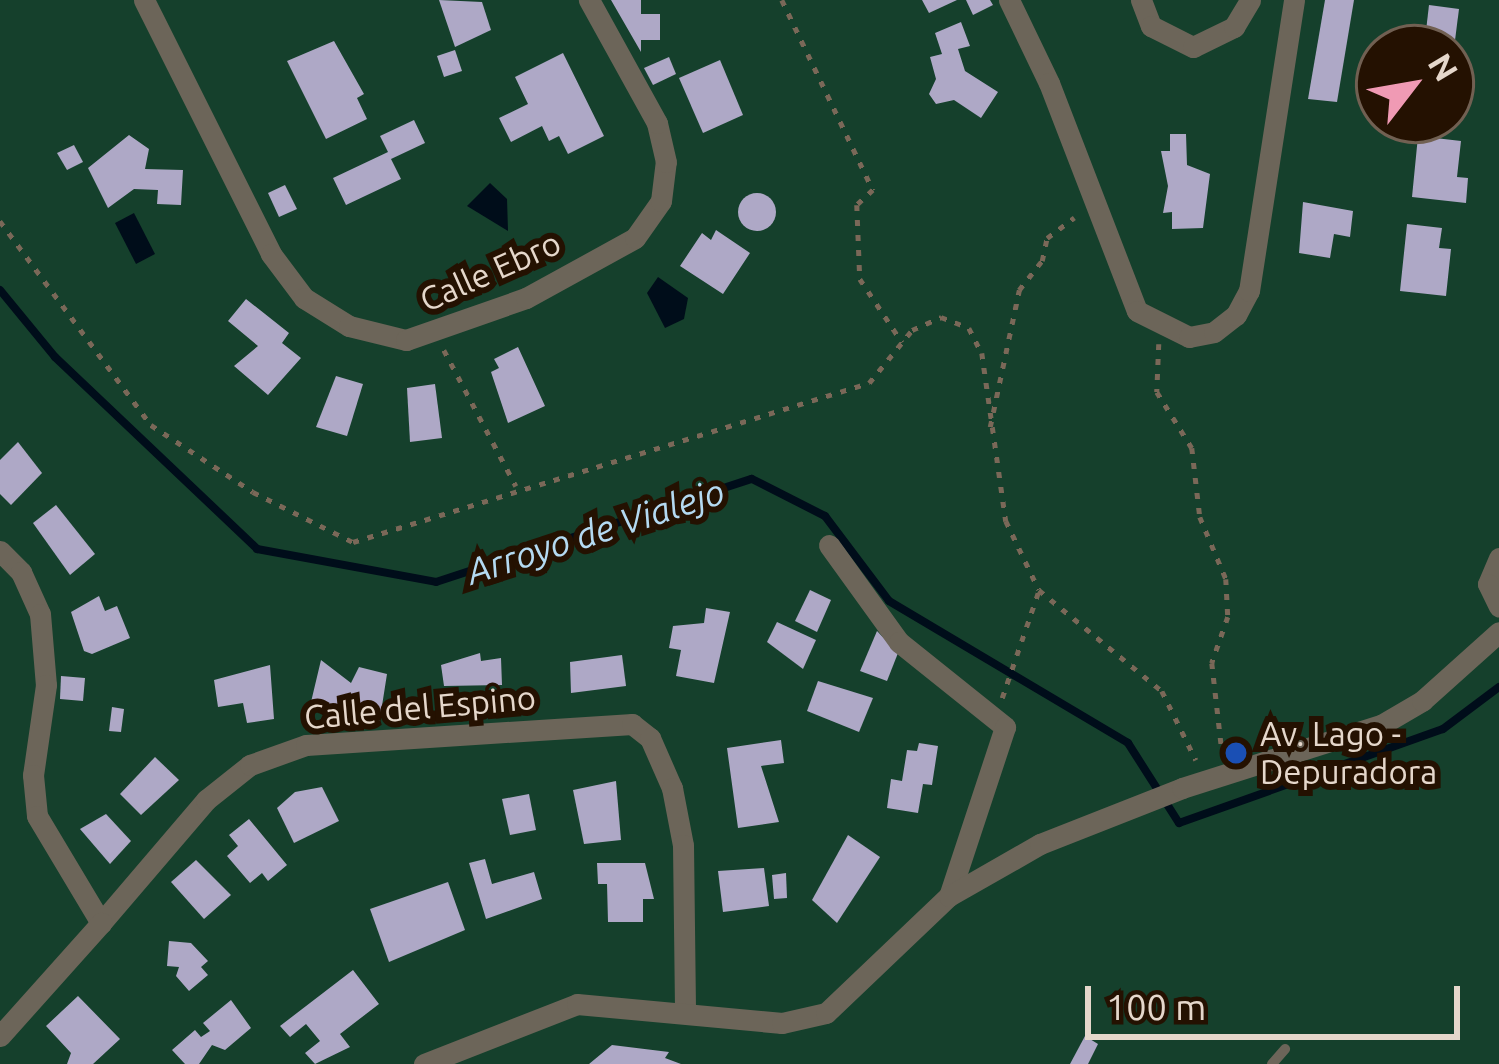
<!DOCTYPE html>
<style>
body{margin:0}
#map{position:relative;width:1499px;height:1064px;overflow:hidden;background:#2e1a07;font-family:Ubuntu,sans-serif}
div>[style]{position:absolute}
.green>*{inset:0;background:#15402c}
.water>*{inset:0;background:#000d1a}
.stream>*{height:8px;margin:-4px;padding:0 4px;transform-origin:4px;border-radius:4px;background:#000d1a}
.building>*{inset:0;background:#aea8c6}
.round{border-radius:50%}
.path>*{height:4.5px;margin-top:-2.25px;transform-origin:0;background:repeating-linear-gradient(90deg,#7a6858 0 6px,transparent 0 15px)}
.lane>*{height:10px;margin:-5px;padding:0 5px;transform-origin:5px;border-radius:5px;background:#6c6559}
.street>*{height:21px;margin:-10.5px;padding:0 10.5px;transform-origin:10.5px;border-radius:10.5px;background:#6c6559}
.dots>*{width:33px;height:33px;translate:-50% -50%;box-sizing:border-box;border:6px solid #241101;border-radius:50%}
span{translate:-50% -50%;white-space:nowrap;text-align:center;line-height:1.15;-webkit-text-stroke:12px #241101;paint-order:stroke}
.street-label{font-size:33px;color:#e5d7cb}
.poi-label{font-size:33px;color:#e5d7cb}
.left{translate:0 -50%;text-align:left}
.water-label{font-size:36px;color:#b4daf2;font-style:italic}
.north{position:absolute;left:1355px;top:24px;width:120px;height:120px;box-sizing:border-box;background:#241101;border:3px solid #716052;border-radius:50%;rotate:59deg;font-size:33px;font-weight:700;line-height:48px;text-align:center;color:#e5d7cb}
.north::after{content:'';display:block;margin:auto;width:42px;height:54px;background:#f09ab4;clip-path:polygon(50% 0,100% 100%,50% 72%,0 100%)}
.scale{position:absolute;left:1085px;top:986px;width:375px;height:54px;box-sizing:border-box;border:6px solid #e5d7cb;border-top:0;padding-left:15px;font-size:36px;line-height:42px;white-space:nowrap;color:#e5d7cb;-webkit-text-stroke:9px #241101;paint-order:stroke}
</style>
<div id="map">
<div class="green">
<div style="clip-path:polygon(evenodd,0 0,1499px 0,1499px 1064px,0 1064px,0 0,1379px 48px,1451px 48px,1451px 120px,1379px 120px,1379px 48px)"></div>
</div>
<div class="water">
<div style="clip-path:polygon(490px 183px,507px 199px,508px 231px,467px 206px)"></div>
<div style="clip-path:polygon(134px 213px,155px 254px,136px 264px,115px 223px)"></div>
<div style="clip-path:polygon(658px 277px,688px 298px,684px 319px,665px 328px,647px 293px)"></div>
</div>
<div class="stream">
<div style="left:0;top:290px;width:87px;rotate:50.6deg"></div>
<div style="left:55px;top:357px;width:279px;rotate:43.5deg"></div>
<div style="left:257px;top:549px;width:182px;rotate:10.4deg"></div>
<div style="left:436px;top:582px;width:332px;rotate:-18.1deg"></div>
<div style="left:752px;top:479px;width:82px;rotate:26.9deg"></div>
<div style="left:825px;top:516px;width:106px;rotate:53deg"></div>
<div style="left:889px;top:601px;width:278px;rotate:30.7deg"></div>
<div style="left:1128px;top:743px;width:95px;rotate:57.5deg"></div>
<div style="left:1179px;top:823px;width:280px;rotate:-19.6deg"></div>
<div style="left:1443px;top:729px;width:70px;rotate:-36.9deg"></div>
</div>
<div class="building">
<div style="clip-path:polygon(439px 0,482px 2px,491px 30px,455px 47px)"></div>
<div style="clip-path:polygon(611px 0,641px 0,641px 14px,660px 14px,660px 40px,641px 40px,641px 52px)"></div>
<div style="clip-path:polygon(922px 0,957px 0,929px 13px)"></div>
<div style="clip-path:polygon(966px 0,990px 0,993px 5px,973px 15px)"></div>
<div style="clip-path:polygon(1325px 0,1354px 0,1337px 102px,1308px 99px)"></div>
<div style="clip-path:polygon(1429px 5px,1459px 9px,1454px 48px,1424px 48px)"></div>
<div style="clip-path:polygon(961px 22px,970px 46px,958px 49px,965px 71px,998px 92px,981px 118px,954px 100px,936px 104px,929px 94px,936px 79px,930px 57px,942px 54px,935px 33px)"></div>
<div style="clip-path:polygon(334px 41px,364px 94px,357px 98px,367px 119px,326px 139px,287px 61px)"></div>
<div style="clip-path:polygon(455px 50px,462px 71px,444px 77px,437px 56px)"></div>
<div style="clip-path:polygon(563px 53px,604px 136px,568px 154px,559px 136px,549px 141px,542px 126px,511px 142px,499px 118px,528px 104px,515px 77px)"></div>
<div style="clip-path:polygon(669px 57px,676px 74px,653px 85px,644px 68px)"></div>
<div style="clip-path:polygon(720px 60px,743px 115px,703px 133px,679px 78px)"></div>
<div style="clip-path:polygon(414px 120px,425px 143px,391px 159px,401px 179px,346px 205px,333px 178px,388px 152px,380px 136px)"></div>
<div style="clip-path:polygon(1170px 134px,1186px 134px,1187px 165px,1210px 174px,1203px 228px,1172px 229px,1172px 212px,1163px 213px,1168px 186px,1161px 151px,1170px 151px)"></div>
<div style="clip-path:polygon(129px 135px,149px 149px,145px 169px,183px 170px,181px 205px,157px 204px,158px 190px,134px 189px,108px 208px,88px 168px)"></div>
<div style="clip-path:polygon(1418px 136px,1461px 141px,1457px 177px,1468px 178px,1466px 203px,1412px 197px)"></div>
<div style="clip-path:polygon(74px 145px,83px 162px,67px 170px,57px 153px)"></div>
<div style="clip-path:polygon(285px 185px,297px 209px,279px 217px,268px 193px)"></div>
<div class="round" style="left:738px;top:193px;width:38px;height:38px"></div>
<div style="clip-path:polygon(1303px 202px,1353px 211px,1350px 237px,1334px 234px,1330px 258px,1299px 253px)"></div>
<div style="clip-path:polygon(1407px 224px,1442px 228px,1439px 248px,1451px 249px,1446px 296px,1400px 291px)"></div>
<div style="clip-path:polygon(716px 230px,750px 253px,723px 294px,680px 266px,702px 233px,711px 240px)"></div>
<div style="clip-path:polygon(246px 299px,289px 333px,282px 343px,301px 358px,268px 395px,234px 366px,258px 346px,228px 321px)"></div>
<div style="clip-path:polygon(518px 347px,545px 406px,508px 423px,491px 372px,499px 368px,494px 359px)"></div>
<div style="clip-path:polygon(336px 376px,363px 384px,347px 436px,316px 427px)"></div>
<div style="clip-path:polygon(435px 384px,442px 438px,410px 442px,407px 388px)"></div>
<div style="clip-path:polygon(18px 442px,42px 473px,11px 505px,0 494px,0 460px)"></div>
<div style="clip-path:polygon(56px 505px,95px 554px,70px 575px,33px 523px)"></div>
<div style="clip-path:polygon(810px 590px,831px 600px,817px 632px,795px 621px)"></div>
<div style="clip-path:polygon(99px 596px,105px 611px,117px 606px,130px 638px,92px 654px,84px 651px,71px 612px)"></div>
<div style="clip-path:polygon(706px 608px,730px 612px,714px 683px,676px 676px,681px 650px,669px 648px,673px 626px,704px 623px)"></div>
<div style="clip-path:polygon(777px 622px,816px 640px,803px 669px,767px 642px)"></div>
<div style="clip-path:polygon(877px 631px,898px 653px,887px 681px,860px 671px)"></div>
<div style="clip-path:polygon(480px 653px,481px 661px,501px 658px,502px 685px,444px 686px,441px 665px)"></div>
<div style="clip-path:polygon(622px 655px,626px 686px,571px 693px,570px 662px)"></div>
<div style="clip-path:polygon(321px 660px,351px 683px,359px 667px,387px 674px,379px 725px,346px 726px,351px 717px,311px 702px)"></div>
<div style="clip-path:polygon(270px 665px,274px 719px,247px 723px,243px 703px,218px 707px,214px 680px)"></div>
<div style="clip-path:polygon(61px 676px,85px 678px,83px 701px,60px 699px)"></div>
<div style="clip-path:polygon(818px 681px,873px 698px,859px 732px,807px 711px)"></div>
<div style="clip-path:polygon(112px 707px,124px 709px,121px 732px,109px 731px)"></div>
<div style="clip-path:polygon(781px 740px,784px 763px,761px 766px,779px 822px,738px 828px,727px 748px)"></div>
<div style="clip-path:polygon(919px 743px,938px 746px,932px 785px,923px 784px,918px 813px,887px 808px,891px 779px,902px 781px,907px 750px,917px 751px)"></div>
<div style="clip-path:polygon(155px 757px,179px 780px,141px 815px,120px 794px)"></div>
<div style="clip-path:polygon(616px 781px,621px 840px,584px 844px,573px 790px)"></div>
<div style="clip-path:polygon(322px 787px,339px 821px,294px 843px,277px 808px,295px 792px)"></div>
<div style="clip-path:polygon(529px 794px,536px 830px,510px 835px,502px 799px)"></div>
<div style="clip-path:polygon(106px 814px,131px 841px,110px 864px,80px 829px)"></div>
<div style="clip-path:polygon(249px 819px,287px 865px,268px 881px,262px 873px,250px 883px,227px 856px,238px 846px,229px 835px)"></div>
<div style="clip-path:polygon(848px 835px,880px 857px,837px 923px,812px 900px)"></div>
<div style="clip-path:polygon(485px 859px,492px 884px,534px 872px,542px 899px,486px 919px,469px 863px)"></div>
<div style="clip-path:polygon(196px 860px,231px 895px,204px 919px,171px 882px)"></div>
<div style="clip-path:polygon(597px 863px,645px 863px,654px 899px,643px 899px,643px 922px,608px 922px,607px 884px,598px 884px)"></div>
<div style="clip-path:polygon(764px 868px,769px 906px,723px 912px,718px 871px)"></div>
<div style="clip-path:polygon(786px 873px,787px 898px,774px 899px,772px 875px)"></div>
<div style="clip-path:polygon(448px 882px,465px 930px,389px 962px,370px 909px)"></div>
<div style="clip-path:polygon(169px 941px,191px 943px,208px 961px,201px 967px,208px 975px,189px 991px,176px 976px,179px 967px,167px 966px)"></div>
<div style="clip-path:polygon(353px 970px,379px 1004px,340px 1034px,350px 1047px,315px 1064px,305px 1053px,320px 1041px,306px 1024px,290px 1037px,280px 1026px)"></div>
<div style="clip-path:polygon(78px 996px,120px 1039px,93px 1064px,67px 1064px,71px 1053px,46px 1026px)"></div>
<div style="clip-path:polygon(231px 1000px,251px 1028px,225px 1050px,212px 1045px,199px 1064px,185px 1064px,172px 1050px,195px 1030px,201px 1037px,210px 1031px,203px 1023px)"></div>
<div style="clip-path:polygon(1085px 1036px,1098px 1044px,1088px 1064px,1070px 1064px)"></div>
<div style="clip-path:polygon(612px 1045px,669px 1052px,665px 1058px,681px 1064px,589px 1064px)"></div>
</div>
<div class="path">
<div style="left:782px;top:0;width:211px;rotate:64.4deg"></div>
<div style="left:873px;top:190px;width:22px;rotate:137deg"></div>
<div style="left:857px;top:205px;width:74px;rotate:87.7deg"></div>
<div style="left:860px;top:279px;width:76px;rotate:56.3deg"></div>
<div style="left:0;top:221px;width:254px;rotate:53.5deg"></div>
<div style="left:151px;top:425px;width:122px;rotate:33.3deg"></div>
<div style="left:253px;top:492px;width:112px;rotate:26.6deg"></div>
<div style="left:353px;top:542px;width:540px;rotate:-17.13deg"></div>
<div style="left:869px;top:383px;width:68px;rotate:-50.9deg"></div>
<div style="left:912px;top:330px;width:32px;rotate:-24deg"></div>
<div style="left:941px;top:317px;width:30px;rotate:21deg"></div>
<div style="left:969px;top:328px;width:28px;rotate:63deg"></div>
<div style="left:982px;top:353px;width:170px;rotate:81.9deg"></div>
<div style="left:1006px;top:521px;width:76px;rotate:64.4deg"></div>
<div style="left:1039px;top:590px;width:159px;rotate:39.4deg"></div>
<div style="left:1162px;top:691px;width:77px;rotate:63.8deg"></div>
<div style="left:1159px;top:344px;width:48px;rotate:92.4deg"></div>
<div style="left:1157px;top:392px;width:66px;rotate:58deg"></div>
<div style="left:1192px;top:448px;width:69px;rotate:83.4deg"></div>
<div style="left:1200px;top:517px;width:67px;rotate:67.2deg"></div>
<div style="left:1226px;top:579px;width:38px;rotate:87deg"></div>
<div style="left:1228px;top:617px;width:49px;rotate:109.2deg"></div>
<div style="left:1212px;top:663px;width:89px;rotate:83.5deg"></div>
<div style="left:444px;top:350px;width:154px;rotate:62.1deg"></div>
<div style="left:990px;top:427px;width:140px;rotate:-78deg"></div>
<div style="left:1019px;top:290px;width:37px;rotate:-52deg"></div>
<div style="left:1042px;top:261px;width:24px;rotate:-78deg"></div>
<div style="left:1047px;top:238px;width:34px;rotate:-37deg"></div>
<div style="left:1002px;top:698px;width:114px;rotate:-71.1deg"></div>
</div>
<div class="lane">
<div style="left:1272px;top:1064px;width:20px;rotate:-49deg"></div>
</div>
<div class="street">
<div style="left:144px;top:0;width:284px;rotate:63.4deg"></div>
<div style="left:271px;top:254px;width:55px;rotate:53.1deg"></div>
<div style="left:304px;top:298px;width:53px;rotate:31.9deg"></div>
<div style="left:349px;top:326px;width:59px;rotate:13.8deg"></div>
<div style="left:406px;top:340px;width:127px;rotate:-19.3deg"></div>
<div style="left:526px;top:298px;width:124px;rotate:-28.8deg"></div>
<div style="left:635px;top:238px;width:45px;rotate:-54.9deg"></div>
<div style="left:661px;top:201px;width:39px;rotate:-83deg"></div>
<div style="left:666px;top:162px;width:40px;rotate:-103deg"></div>
<div style="left:657px;top:123px;width:141px;rotate:-118.9deg"></div>
<div style="left:1009px;top:0;width:92px;rotate:64.3deg"></div>
<div style="left:1049px;top:83px;width:244px;rotate:68.9deg"></div>
<div style="left:1137px;top:311px;width:58px;rotate:26.6deg"></div>
<div style="left:1189px;top:337px;width:25px;rotate:-11deg"></div>
<div style="left:1214px;top:332px;width:28px;rotate:-38deg"></div>
<div style="left:1236px;top:315px;width:27px;rotate:-62deg"></div>
<div style="left:1249px;top:291px;width:294px;rotate:-81.2deg"></div>
<div style="left:1141px;top:0;width:28px;rotate:69deg"></div>
<div style="left:1151px;top:26px;width:47px;rotate:26.6deg"></div>
<div style="left:1193px;top:47px;width:46px;rotate:-26deg"></div>
<div style="left:1234px;top:27px;width:31px;rotate:-59deg"></div>
<div style="left:829px;top:545px;width:120px;rotate:54.2deg"></div>
<div style="left:899px;top:642px;width:136px;rotate:38.7deg"></div>
<div style="left:1005px;top:727px;width:178px;rotate:108.3deg"></div>
<div style="left:0;top:551px;width:30px;rotate:45deg"></div>
<div style="left:21px;top:572px;width:46px;rotate:65.7deg"></div>
<div style="left:40px;top:614px;width:71px;rotate:85.2deg"></div>
<div style="left:46px;top:685px;width:91px;rotate:98.2deg"></div>
<div style="left:33px;top:775px;width:41px;rotate:84.4deg"></div>
<div style="left:37px;top:816px;width:125px;rotate:59.1deg"></div>
<div style="left:101px;top:923px;width:162px;rotate:-49.5deg"></div>
<div style="left:206px;top:800px;width:56px;rotate:-38.5deg"></div>
<div style="left:250px;top:765px;width:59px;rotate:-19.7deg"></div>
<div style="left:306px;top:745px;width:327px;rotate:-3.7deg"></div>
<div style="left:632px;top:724px;width:23px;rotate:38deg"></div>
<div style="left:650px;top:738px;width:55px;rotate:66.3deg"></div>
<div style="left:672px;top:788px;width:58px;rotate:79.1deg"></div>
<div style="left:683px;top:845px;width:165px;rotate:89.3deg"></div>
<div style="left:1499px;top:558px;width:28px;rotate:113deg"></div>
<div style="left:1488px;top:584px;width:25px;rotate:64deg"></div>
<div style="left:0;top:1036px;width:152px;rotate:-48.2deg"></div>
<div style="left:424px;top:1064px;width:164px;rotate:-21.4deg"></div>
<div style="left:577px;top:1004px;width:206px;rotate:5.3deg"></div>
<div style="left:782px;top:1023px;width:45px;rotate:-12.8deg"></div>
<div style="left:826px;top:1013px;width:170px;rotate:-43.6deg"></div>
<div style="left:949px;top:896px;width:105px;rotate:-29.7deg"></div>
<div style="left:1040px;top:844px;width:153px;rotate:-21.5deg"></div>
<div style="left:1182px;top:788px;width:209px;rotate:-17.6deg"></div>
<div style="left:1381px;top:725px;width:48px;rotate:-30.3deg"></div>
<div style="left:1422px;top:701px;width:103px;rotate:-41.9deg"></div>
</div>
<div class="dots">
<div style="left:1236px;top:753px;background:#1a4fb4"></div>
</div>
<div class="street-label">
<span style="left:490px;top:271px;rotate:-24deg">Calle Ebro</span>
<span style="left:420px;top:707px;rotate:-5deg">Calle del Espino</span>
</div>
<div class="poi-label">
<span class="left" style="left:1260px;top:753px">Av. Lago -<br>Depuradora</span>
</div>
<div class="water-label">
<span style="left:595px;top:531px;rotate:-18deg">Arroyo de Vialejo</span>
</div>
<div class="north">N</div>
<div class="scale">100 m</div>
</div>
